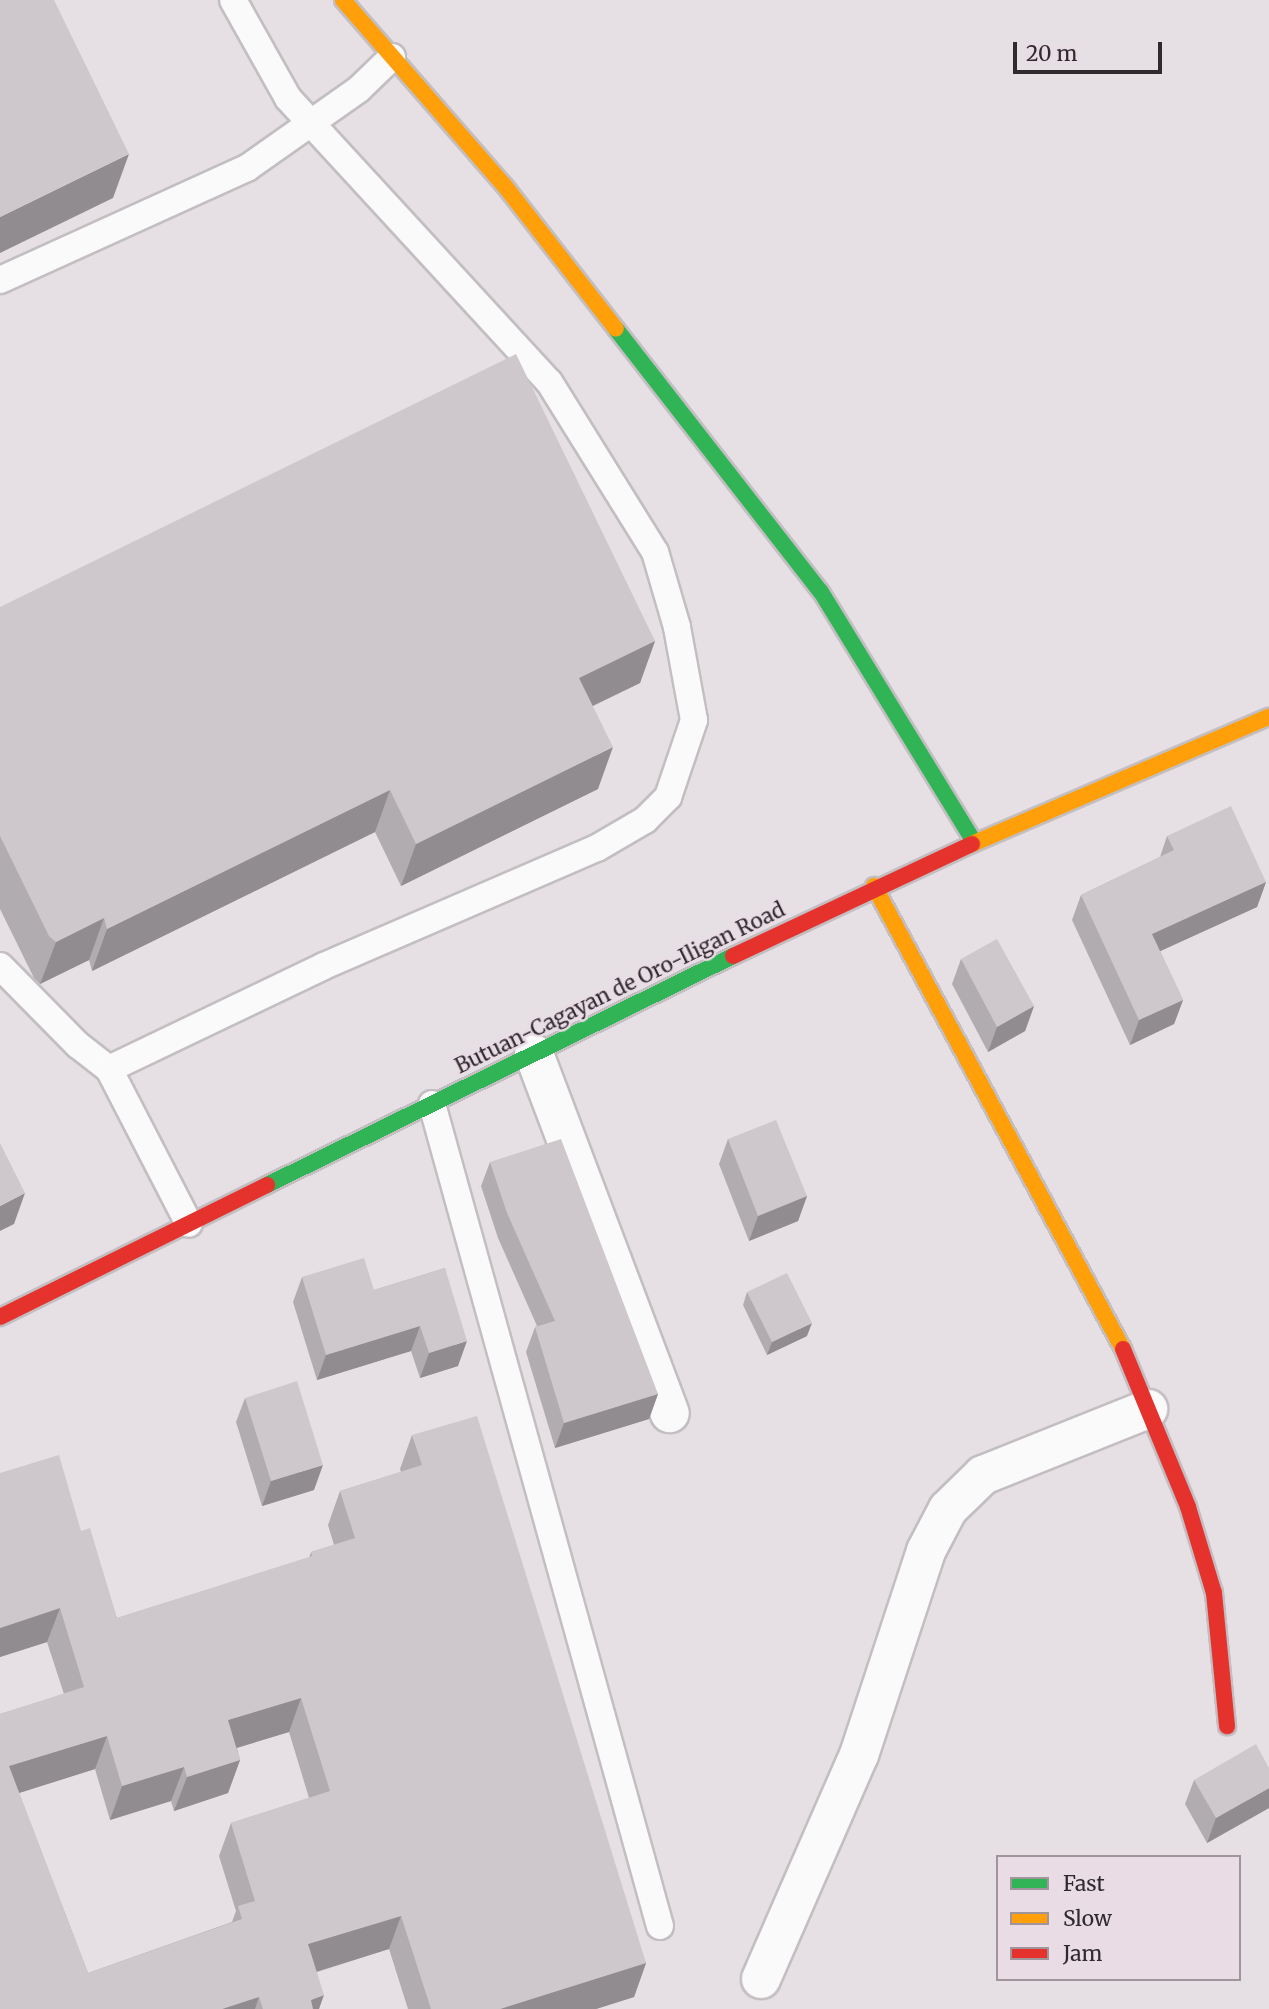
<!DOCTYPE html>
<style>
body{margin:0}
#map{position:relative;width:1269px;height:2009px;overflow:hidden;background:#e6e0e4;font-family:Merriweather,serif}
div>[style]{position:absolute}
.roads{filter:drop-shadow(2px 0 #c3bec2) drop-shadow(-2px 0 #c3bec2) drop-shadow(0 2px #c3bec2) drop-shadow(0 -2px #c3bec2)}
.lane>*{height:26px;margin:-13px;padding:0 13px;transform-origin:13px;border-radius:13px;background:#fbfafb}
.street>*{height:38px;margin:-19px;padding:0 19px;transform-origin:19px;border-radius:19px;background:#fbfafb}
.fast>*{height:16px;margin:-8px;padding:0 8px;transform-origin:8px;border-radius:8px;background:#30b455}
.slow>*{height:16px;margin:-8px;padding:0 8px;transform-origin:8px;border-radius:8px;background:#ff9f0a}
.jam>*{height:16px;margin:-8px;padding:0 8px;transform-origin:8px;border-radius:8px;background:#e5322d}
.wall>*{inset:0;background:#b1acaf}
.shaded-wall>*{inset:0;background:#908c8f}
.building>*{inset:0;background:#cec8cc}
span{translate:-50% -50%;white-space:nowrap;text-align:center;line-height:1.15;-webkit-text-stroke:5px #eadce5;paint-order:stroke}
.street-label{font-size:21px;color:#2f2a2d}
.legend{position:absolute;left:996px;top:1855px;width:245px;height:126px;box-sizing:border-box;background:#eadce5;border:2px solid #9f959b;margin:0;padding:9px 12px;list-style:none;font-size:21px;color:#2f2a2d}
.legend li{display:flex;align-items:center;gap:14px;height:35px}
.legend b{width:35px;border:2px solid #9f959b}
.scale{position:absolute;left:1013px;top:42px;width:149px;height:32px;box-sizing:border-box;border:4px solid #2f2a2d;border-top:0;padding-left:9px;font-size:21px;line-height:24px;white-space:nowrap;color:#2f2a2d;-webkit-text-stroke:5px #eadce5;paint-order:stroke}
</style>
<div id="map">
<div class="roads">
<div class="lane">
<div style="left:0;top:280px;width:271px;rotate:-24.4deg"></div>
<div style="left:247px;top:168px;width:137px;rotate:-35.2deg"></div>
<div style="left:359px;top:89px;width:46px;rotate:-44.1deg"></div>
<div style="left:0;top:966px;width:111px;rotate:45.4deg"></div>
<div style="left:78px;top:1045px;width:39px;rotate:38deg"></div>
<div style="left:109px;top:1069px;width:238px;rotate:-25.6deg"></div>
<div style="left:324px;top:966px;width:297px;rotate:-23.4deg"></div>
<div style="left:597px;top:848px;width:56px;rotate:-30.3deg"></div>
<div style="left:645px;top:820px;width:33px;rotate:-45deg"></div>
<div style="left:668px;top:797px;width:81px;rotate:-71.3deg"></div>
<div style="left:694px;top:720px;width:95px;rotate:-100.4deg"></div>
<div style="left:677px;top:627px;width:78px;rotate:-106.3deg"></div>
<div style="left:655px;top:552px;width:200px;rotate:-121.9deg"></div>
<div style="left:549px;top:382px;width:386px;rotate:-132.6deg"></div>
<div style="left:288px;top:98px;width:112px;rotate:-119.3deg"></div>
<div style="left:109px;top:1069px;width:174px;rotate:62.7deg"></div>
<div style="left:432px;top:1104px;width:853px;rotate:74.5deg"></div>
</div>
<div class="street">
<div style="left:534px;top:1054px;width:384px;rotate:69.3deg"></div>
<div style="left:761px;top:1979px;width:244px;rotate:-66.4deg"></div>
<div style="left:859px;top:1755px;width:215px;rotate:-71.8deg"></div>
<div style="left:926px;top:1551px;width:47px;rotate:-62.4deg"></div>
<div style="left:948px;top:1509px;width:49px;rotate:-44.2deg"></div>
<div style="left:983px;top:1475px;width:178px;rotate:-21.8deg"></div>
</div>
<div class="fast">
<div style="left:616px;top:329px;width:333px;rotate:52.1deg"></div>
<div style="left:821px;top:592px;width:293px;rotate:58.5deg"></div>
<div style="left:267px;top:1185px;width:519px;rotate:-26.17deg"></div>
</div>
<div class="slow">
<div style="left:343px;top:0;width:245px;rotate:49deg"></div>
<div style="left:504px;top:185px;width:182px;rotate:52.1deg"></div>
<div style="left:972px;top:844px;width:323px;rotate:-23.2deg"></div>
<div style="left:874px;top:886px;width:526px;rotate:61.73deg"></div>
</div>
<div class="jam">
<div style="left:733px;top:956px;width:264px;rotate:-25.1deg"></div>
<div style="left:0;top:1317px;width:298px;rotate:-26.3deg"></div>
<div style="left:1123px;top:1349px;width:171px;rotate:67.6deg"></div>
<div style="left:1188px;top:1507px;width:90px;rotate:73.2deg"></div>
<div style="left:1214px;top:1593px;width:134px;rotate:84.4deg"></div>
</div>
</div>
<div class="wall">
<div style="clip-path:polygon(0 607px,655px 641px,640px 683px,593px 706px,598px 789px,401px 886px,375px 832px,92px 971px,89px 960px,40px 984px,34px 978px,0 909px)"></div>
<div style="clip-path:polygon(1167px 836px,1266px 882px,1257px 907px,1160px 951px,1183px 1000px,1174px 1024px,1130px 1045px,1072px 920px,1081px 895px,1160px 857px)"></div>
<div style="clip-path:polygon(961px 959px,1034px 1006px,1025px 1031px,988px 1052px,952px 984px)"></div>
<div style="clip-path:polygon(728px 1139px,807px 1196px,798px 1221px,749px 1241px,719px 1164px)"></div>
<div style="clip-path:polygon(490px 1162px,658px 1394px,649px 1419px,555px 1448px,526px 1352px,535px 1327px,537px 1326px,498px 1238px,481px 1186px)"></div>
<div style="clip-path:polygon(445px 1268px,458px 1366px,420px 1378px,411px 1351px,317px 1380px,293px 1302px,302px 1277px,374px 1290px)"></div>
<div style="clip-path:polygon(747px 1292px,807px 1336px,767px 1355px,743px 1305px)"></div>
<div style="clip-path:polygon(245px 1398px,314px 1490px,262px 1506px,236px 1422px)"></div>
<div style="clip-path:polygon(evenodd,412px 1435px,646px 1963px,634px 1997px,596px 2009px,408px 2009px,389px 1949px,317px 1972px,319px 2009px,0 2009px,0 1714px,64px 1694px,47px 1642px,0 1657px,0 1473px,81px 1531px,117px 1618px,309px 1558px,311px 1552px,334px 1545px,328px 1525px,340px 1491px,401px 1472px,400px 1469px,412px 1435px,289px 1732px,309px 1798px,231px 1823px,219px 1856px,236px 1911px,232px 1922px,88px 1973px,19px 1793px,95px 1769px,110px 1820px,171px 1801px,174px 1811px,228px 1793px,240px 1760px,237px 1748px,289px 1732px)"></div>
<div style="clip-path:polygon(1194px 1780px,1269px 1808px,1207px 1843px,1185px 1804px)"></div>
</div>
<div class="shaded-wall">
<div style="clip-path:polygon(129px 154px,113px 198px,0 253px,0 217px)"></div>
<div style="clip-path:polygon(655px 641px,640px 683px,563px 720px,579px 678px)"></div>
<div style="clip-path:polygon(613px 747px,598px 789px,401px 886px,416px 844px)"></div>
<div style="clip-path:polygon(390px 790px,375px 832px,92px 971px,107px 929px)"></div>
<div style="clip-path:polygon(1266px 882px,1257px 907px,1143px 959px,1152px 934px)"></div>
<div style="clip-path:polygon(104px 918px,89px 960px,40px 984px,56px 942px)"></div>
<div style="clip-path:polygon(1183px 1000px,1174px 1024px,1130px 1045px,1139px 1020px)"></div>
<div style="clip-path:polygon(1034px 1006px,1025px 1031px,988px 1052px,997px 1027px)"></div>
<div style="clip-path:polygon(25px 1193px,14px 1224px,0 1231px,0 1206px)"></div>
<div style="clip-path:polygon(807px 1196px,798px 1221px,749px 1241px,758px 1216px)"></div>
<div style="clip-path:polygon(812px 1323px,807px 1336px,767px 1355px,772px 1342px)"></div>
<div style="clip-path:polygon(420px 1326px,411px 1351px,317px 1380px,326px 1355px)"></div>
<div style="clip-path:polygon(467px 1341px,458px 1366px,420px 1378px,429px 1353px)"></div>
<div style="clip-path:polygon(658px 1394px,649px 1419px,555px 1448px,564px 1423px)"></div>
<div style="clip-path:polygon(323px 1465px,314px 1490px,262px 1506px,271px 1481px)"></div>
<div style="clip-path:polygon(60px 1608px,47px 1642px,0 1657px,0 1628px)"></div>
<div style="clip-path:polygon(301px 1698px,289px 1732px,216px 1754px,228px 1720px)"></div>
<div style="clip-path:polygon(107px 1736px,95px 1769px,0 1799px,9px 1766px)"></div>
<div style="clip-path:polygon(240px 1760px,228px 1793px,174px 1811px,187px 1777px)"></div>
<div style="clip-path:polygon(184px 1767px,171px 1801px,110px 1820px,122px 1786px)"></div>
<div style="clip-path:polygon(1269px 1788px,1269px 1808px,1207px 1843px,1216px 1818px)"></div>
<div style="clip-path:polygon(401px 1916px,389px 1949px,296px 1978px,308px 1944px)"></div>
<div style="clip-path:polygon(646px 1963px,634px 1997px,596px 2009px,500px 2009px)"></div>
<div style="clip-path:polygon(324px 1995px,319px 2009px,307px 2009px,311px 2000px)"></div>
<div style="clip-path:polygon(259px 1997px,255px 2009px,222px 2009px)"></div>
</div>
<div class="building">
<div style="clip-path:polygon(0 0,54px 0,129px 154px,0 217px)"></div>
<div style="clip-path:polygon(516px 354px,655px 641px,579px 678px,613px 747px,416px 844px,390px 790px,107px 929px,104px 918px,56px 942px,49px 936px,0 836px,0 607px)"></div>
<div style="clip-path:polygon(1231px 806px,1266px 882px,1152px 934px,1183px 1000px,1139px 1020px,1081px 895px,1174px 850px,1167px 836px)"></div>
<div style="clip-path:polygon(997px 939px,1034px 1006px,997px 1027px,961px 959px)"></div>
<div style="clip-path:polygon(776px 1120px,807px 1196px,758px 1216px,728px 1139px)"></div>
<div style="clip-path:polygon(561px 1139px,658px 1394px,564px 1423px,535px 1327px,555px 1321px,507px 1213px,490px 1162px)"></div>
<div style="clip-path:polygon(0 1143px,25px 1193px,0 1206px)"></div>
<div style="clip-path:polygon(364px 1258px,374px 1290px,445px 1268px,467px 1341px,429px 1353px,420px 1326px,326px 1355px,302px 1277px)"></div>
<div style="clip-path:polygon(787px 1273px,812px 1323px,772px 1342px,747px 1292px)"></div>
<div style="clip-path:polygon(297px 1381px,323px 1465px,271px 1481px,245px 1398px)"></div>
<div style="clip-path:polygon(evenodd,477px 1416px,646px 1963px,500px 2009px,431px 2009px,401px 1916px,308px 1944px,324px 1995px,311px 2000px,313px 2009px,263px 2009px,259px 1997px,222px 2009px,0 2009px,0 1714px,84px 1687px,60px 1608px,0 1628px,0 1473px,59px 1455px,81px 1531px,90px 1528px,117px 1618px,312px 1556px,311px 1552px,355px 1538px,340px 1491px,422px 1465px,412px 1435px,477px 1416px,301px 1698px,330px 1791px,231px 1823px,255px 1901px,238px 1906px,242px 1919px,88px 1973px,9px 1766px,107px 1736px,122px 1786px,184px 1767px,187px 1777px,240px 1760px,228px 1720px,301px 1698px)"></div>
<div style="clip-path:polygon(1256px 1744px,1269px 1768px,1269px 1788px,1216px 1818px,1194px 1780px)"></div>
</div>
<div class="street-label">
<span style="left:620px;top:988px;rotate:-26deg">Butuan-Cagayan de Oro-Iligan Road</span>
</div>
<ul class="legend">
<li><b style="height:9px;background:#30b455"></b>Fast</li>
<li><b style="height:9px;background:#ff9f0a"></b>Slow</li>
<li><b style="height:9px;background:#e5322d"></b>Jam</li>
</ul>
<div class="scale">20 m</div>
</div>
